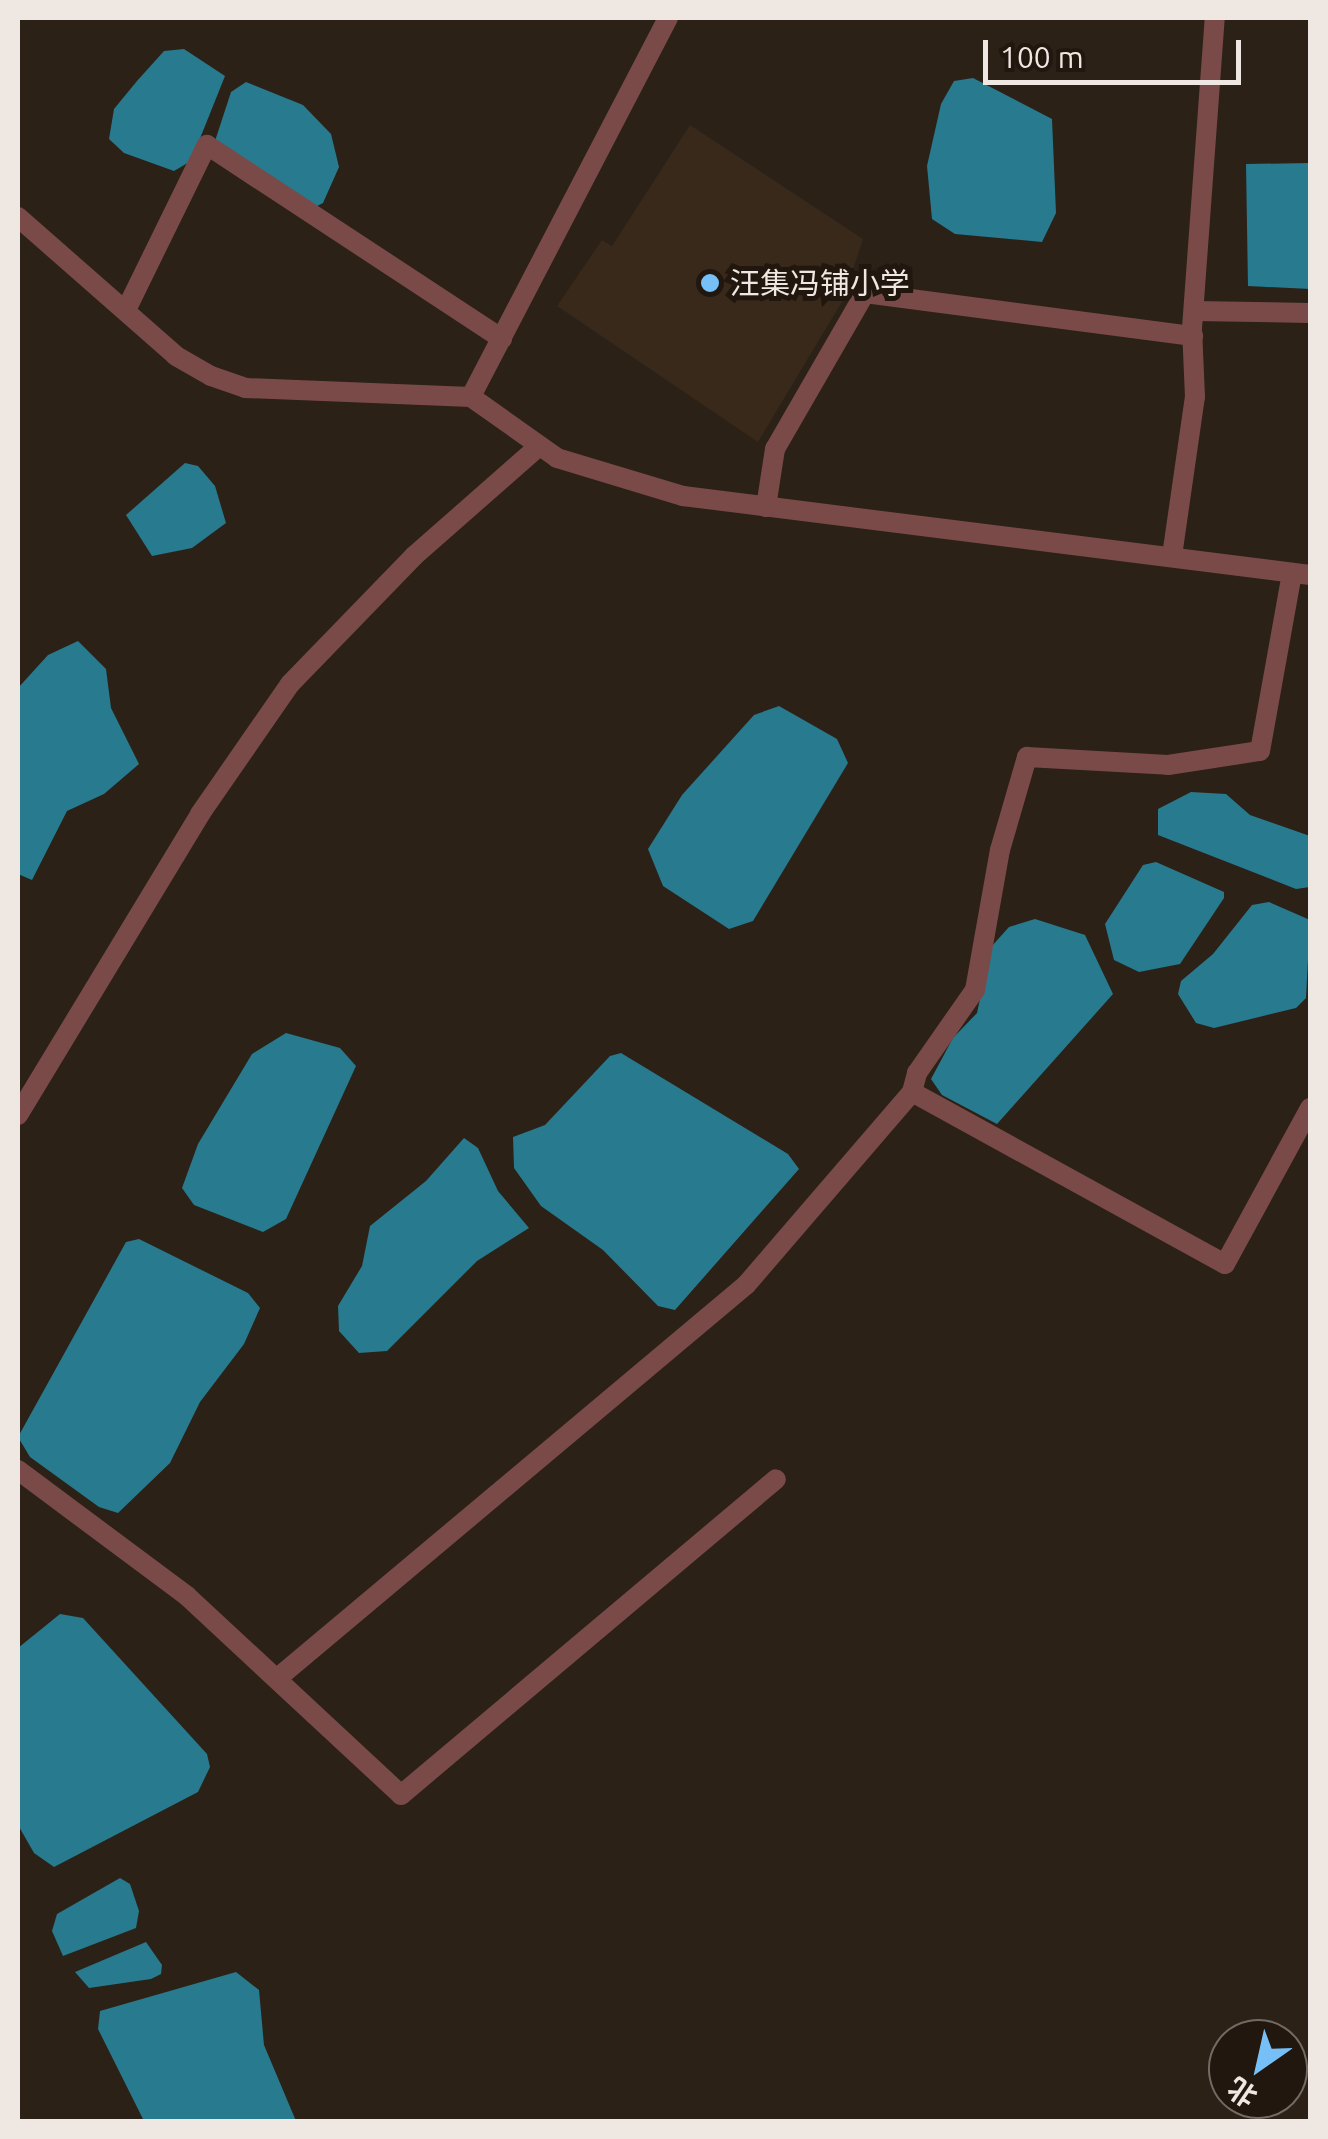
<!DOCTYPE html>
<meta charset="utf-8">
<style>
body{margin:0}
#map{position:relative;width:1328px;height:2139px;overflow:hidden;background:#2b2117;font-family:Ubuntu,"Noto Sans SC",sans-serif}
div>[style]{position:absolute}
.built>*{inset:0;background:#38291b}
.water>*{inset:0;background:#287a8e}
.minor>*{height:20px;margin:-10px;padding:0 10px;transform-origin:10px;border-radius:10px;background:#794a48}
.dots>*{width:28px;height:28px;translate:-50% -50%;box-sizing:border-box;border:5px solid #21170e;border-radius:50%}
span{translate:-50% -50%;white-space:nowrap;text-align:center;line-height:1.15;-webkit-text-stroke:10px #21170e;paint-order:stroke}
.poi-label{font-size:30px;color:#efe8e2}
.left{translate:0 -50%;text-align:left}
.frame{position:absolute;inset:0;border:20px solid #efe8e2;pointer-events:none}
.north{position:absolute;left:1208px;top:2019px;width:100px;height:100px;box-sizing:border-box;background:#21170e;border:2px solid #736b63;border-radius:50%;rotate:214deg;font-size:28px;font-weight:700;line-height:40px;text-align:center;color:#efe8e2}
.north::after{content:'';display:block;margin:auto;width:35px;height:45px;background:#76c0f7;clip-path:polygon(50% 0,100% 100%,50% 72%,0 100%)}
.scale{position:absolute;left:983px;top:40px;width:258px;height:45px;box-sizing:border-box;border:5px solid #efe8e2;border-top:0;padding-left:12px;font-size:30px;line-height:35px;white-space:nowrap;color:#efe8e2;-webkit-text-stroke:8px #21170e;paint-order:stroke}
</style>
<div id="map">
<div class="built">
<div style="clip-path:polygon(690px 125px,863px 239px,843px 300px,758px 442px,557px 306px,602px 240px,612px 246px)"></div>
</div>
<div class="water">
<div style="clip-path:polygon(184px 49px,225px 76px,191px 161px,174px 171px,124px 153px,109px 139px,114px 109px,137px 81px,164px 51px)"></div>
<div style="clip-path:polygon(973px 78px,1052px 119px,1056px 213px,1042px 242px,955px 234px,932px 219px,927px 166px,941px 104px,954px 81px)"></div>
<div style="clip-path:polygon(246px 82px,303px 105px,331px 134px,339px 167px,323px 203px,315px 207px,215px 141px,231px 92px)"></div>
<div style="clip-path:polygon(1310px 163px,1310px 289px,1248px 286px,1246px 164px)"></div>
<div style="clip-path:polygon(185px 463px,198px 466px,215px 486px,226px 523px,192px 548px,152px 556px,126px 515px)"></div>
<div style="clip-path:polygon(78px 641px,106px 669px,111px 708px,139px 764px,104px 794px,67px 811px,32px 880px,18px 874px,18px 688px,48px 655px)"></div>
<div style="clip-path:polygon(779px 706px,837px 739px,848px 763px,753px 921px,729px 929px,663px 886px,648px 849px,682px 795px,754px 715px)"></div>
<div style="clip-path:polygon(1191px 792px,1226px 794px,1250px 815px,1310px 836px,1310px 887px,1296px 889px,1158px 835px,1158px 809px)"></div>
<div style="clip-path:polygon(1156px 862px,1224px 892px,1224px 898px,1180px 964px,1139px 972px,1114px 960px,1105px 924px,1143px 865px)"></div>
<div style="clip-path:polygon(1269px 902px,1310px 920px,1306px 998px,1296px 1008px,1214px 1028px,1196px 1023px,1178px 994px,1181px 981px,1213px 954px,1252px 905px)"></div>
<div style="clip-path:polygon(1035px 919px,1085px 935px,1113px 994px,997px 1124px,942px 1095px,931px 1079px,953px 1038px,977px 1013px,991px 947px,1009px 927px)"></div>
<div style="clip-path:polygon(286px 1033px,340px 1048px,356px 1066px,286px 1219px,263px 1232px,194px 1205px,182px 1188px,198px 1144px,252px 1054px)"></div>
<div style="clip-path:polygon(621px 1053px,788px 1154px,799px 1169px,675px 1310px,658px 1306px,603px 1250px,541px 1206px,514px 1168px,513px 1137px,545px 1125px,610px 1056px)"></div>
<div style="clip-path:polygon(464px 1138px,478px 1148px,498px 1191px,529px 1228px,477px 1261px,387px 1351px,359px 1353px,339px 1331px,338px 1306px,362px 1266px,370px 1226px,426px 1181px)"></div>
<div style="clip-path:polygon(139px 1239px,248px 1293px,260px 1308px,244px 1344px,200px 1402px,170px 1463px,118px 1513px,99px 1507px,30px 1457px,18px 1437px,126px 1242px)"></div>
<div style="clip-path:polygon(60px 1614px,83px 1618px,207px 1754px,210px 1767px,198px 1792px,54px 1867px,34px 1853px,18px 1825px,18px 1648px)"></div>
<div style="clip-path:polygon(120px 1878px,130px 1884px,139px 1911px,136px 1928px,63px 1956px,52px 1931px,57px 1914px)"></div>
<div style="clip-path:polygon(146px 1942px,162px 1965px,161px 1974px,151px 1979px,89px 1988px,75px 1972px)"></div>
<div style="clip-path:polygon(236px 1972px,259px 1990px,264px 2045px,296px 2121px,144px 2121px,98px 2029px,100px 2011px)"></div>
</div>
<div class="minor">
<div style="left:668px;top:18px;width:427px;rotate:117.5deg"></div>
<div style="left:471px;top:397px;width:105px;rotate:35.3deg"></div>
<div style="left:557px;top:458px;width:132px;rotate:16.8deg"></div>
<div style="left:683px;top:496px;width:632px;rotate:7.18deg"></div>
<div style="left:18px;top:217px;width:210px;rotate:41.3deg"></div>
<div style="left:176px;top:356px;width:40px;rotate:29.7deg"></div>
<div style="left:211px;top:376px;width:36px;rotate:19deg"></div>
<div style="left:245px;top:388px;width:226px;rotate:2.3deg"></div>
<div style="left:126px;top:310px;width:184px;rotate:-63.9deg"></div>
<div style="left:207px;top:145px;width:353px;rotate:33.3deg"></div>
<div style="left:1194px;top:311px;width:116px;rotate:1deg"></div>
<div style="left:766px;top:507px;width:59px;rotate:-81.2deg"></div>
<div style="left:775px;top:449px;width:180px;rotate:-60deg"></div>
<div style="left:865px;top:293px;width:331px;rotate:7.5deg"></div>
<div style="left:1172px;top:556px;width:161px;rotate:-81.8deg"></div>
<div style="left:1195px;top:397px;width:69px;rotate:-92.5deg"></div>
<div style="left:1192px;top:328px;width:311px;rotate:-85.8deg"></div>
<div style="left:912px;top:1092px;width:357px;rotate:28.8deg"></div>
<div style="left:1225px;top:1264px;width:178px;rotate:-61.4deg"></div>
<div style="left:18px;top:1115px;width:352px;rotate:-58.8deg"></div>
<div style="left:200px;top:814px;width:158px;rotate:-55.3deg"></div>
<div style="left:290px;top:684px;width:178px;rotate:-45.9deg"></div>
<div style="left:414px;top:556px;width:164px;rotate:-41.3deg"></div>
<div style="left:18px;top:1470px;width:211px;rotate:36.7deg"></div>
<div style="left:187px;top:1596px;width:292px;rotate:42.9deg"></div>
<div style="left:401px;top:1795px;width:490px;rotate:-40.1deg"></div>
<div style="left:280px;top:1676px;width:608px;rotate:-40deg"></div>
<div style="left:746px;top:1285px;width:255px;rotate:-49.3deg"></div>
<div style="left:912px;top:1092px;width:20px;rotate:-75deg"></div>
<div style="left:917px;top:1073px;width:101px;rotate:-55.1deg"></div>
<div style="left:975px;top:990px;width:142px;rotate:-79.9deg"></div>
<div style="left:1000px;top:850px;width:97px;rotate:-73.8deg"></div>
<div style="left:1027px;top:757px;width:141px;rotate:3.2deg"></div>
<div style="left:1168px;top:765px;width:93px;rotate:-8.7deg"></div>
<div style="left:1260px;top:751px;width:181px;rotate:-79.8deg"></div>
</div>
<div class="dots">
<div style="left:710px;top:283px;background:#76c0f7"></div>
</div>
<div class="poi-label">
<span class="left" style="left:730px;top:283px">汪集冯铺小学</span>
</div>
<div class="frame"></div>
<div class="north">北</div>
<div class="scale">100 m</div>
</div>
